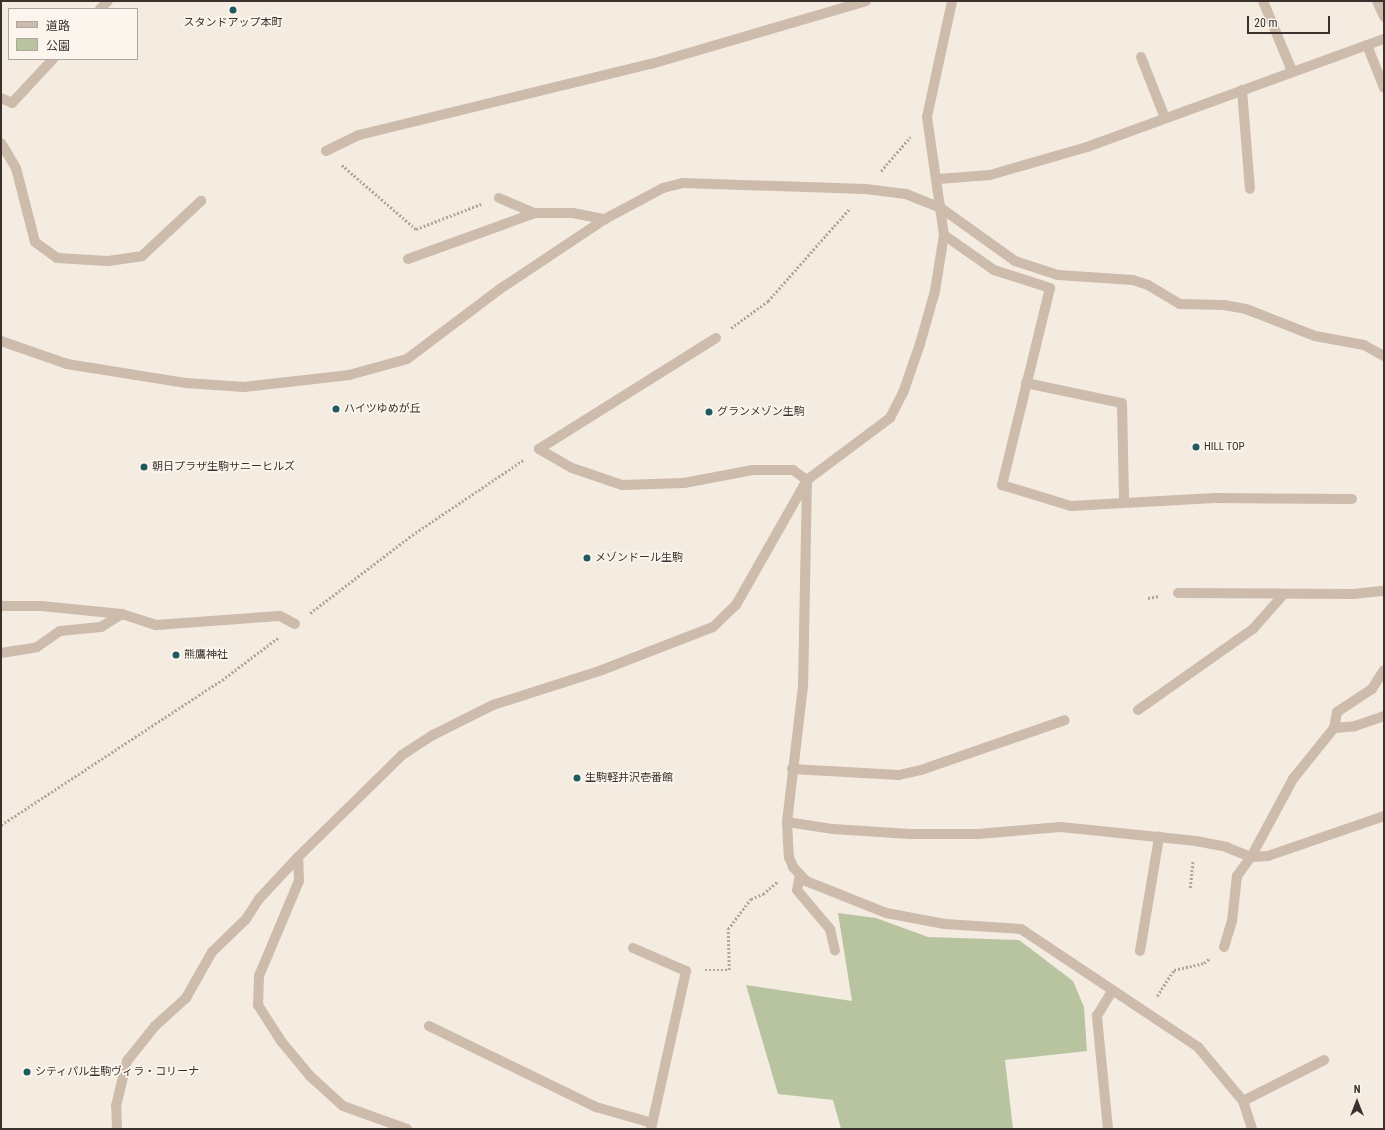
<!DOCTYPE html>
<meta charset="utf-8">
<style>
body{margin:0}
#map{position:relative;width:1385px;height:1130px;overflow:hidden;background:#f4ebe1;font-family:"Roboto Condensed","Noto Sans JP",sans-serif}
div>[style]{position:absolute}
.green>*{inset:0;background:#b8c4a0}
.path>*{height:2.5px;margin-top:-1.25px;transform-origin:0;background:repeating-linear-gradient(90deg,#b9a596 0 2px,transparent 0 4px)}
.minor>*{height:10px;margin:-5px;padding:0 5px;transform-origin:5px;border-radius:5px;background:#cdbbac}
.dots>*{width:11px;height:11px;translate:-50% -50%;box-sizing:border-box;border:2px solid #fbf5ee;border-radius:50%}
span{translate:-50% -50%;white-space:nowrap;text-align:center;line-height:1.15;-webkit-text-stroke:3.5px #fbf5ee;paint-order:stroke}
.poi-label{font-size:11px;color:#3b302b}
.left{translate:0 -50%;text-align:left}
.frame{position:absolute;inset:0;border:2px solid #3b302b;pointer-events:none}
.legend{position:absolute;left:8px;top:8px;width:130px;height:52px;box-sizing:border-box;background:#fbf5ee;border:1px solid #aea6a0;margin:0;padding:5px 7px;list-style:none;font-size:12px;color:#3b302b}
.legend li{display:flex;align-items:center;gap:8px;height:20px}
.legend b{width:20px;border:1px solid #aea6a0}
.north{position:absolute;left:1337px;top:1082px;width:40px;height:40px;-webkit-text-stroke:3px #fbf5ee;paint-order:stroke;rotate:0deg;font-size:11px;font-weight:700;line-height:16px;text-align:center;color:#3b302b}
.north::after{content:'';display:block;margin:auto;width:14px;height:18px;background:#3b302b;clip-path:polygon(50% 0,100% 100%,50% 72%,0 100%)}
.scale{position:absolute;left:1247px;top:16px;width:83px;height:18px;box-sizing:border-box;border:2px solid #3b302b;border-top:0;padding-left:5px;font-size:12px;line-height:14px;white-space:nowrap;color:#3b302b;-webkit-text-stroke:3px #fbf5ee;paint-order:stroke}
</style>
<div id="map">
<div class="green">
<div style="clip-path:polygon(838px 913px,876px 918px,928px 937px,1019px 940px,1073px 981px,1084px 1007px,1087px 1051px,1005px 1060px,1013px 1129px,841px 1129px,833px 1100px,778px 1094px,746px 985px,852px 1001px)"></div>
</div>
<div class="path">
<div style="left:342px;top:165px;width:98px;rotate:40.9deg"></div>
<div style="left:416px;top:229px;width:70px;rotate:-21deg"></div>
<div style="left:881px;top:171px;width:45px;rotate:-49.5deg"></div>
<div style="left:731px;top:328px;width:46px;rotate:-36.1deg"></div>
<div style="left:768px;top:301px;width:124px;rotate:-48.6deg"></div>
<div style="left:1148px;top:598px;width:11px;rotate:-10deg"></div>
<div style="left:310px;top:613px;width:128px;rotate:-37.4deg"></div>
<div style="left:412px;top:535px;width:134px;rotate:-34deg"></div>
<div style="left:1px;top:825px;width:264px;rotate:-33.3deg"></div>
<div style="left:222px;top:680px;width:71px;rotate:-37deg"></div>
<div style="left:1190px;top:888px;width:27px;rotate:-84deg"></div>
<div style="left:705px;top:970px;width:24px"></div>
<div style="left:729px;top:970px;width:41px;rotate:-91.4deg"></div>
<div style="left:728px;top:929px;width:38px;rotate:-53deg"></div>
<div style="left:751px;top:899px;width:13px;rotate:-23deg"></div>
<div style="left:763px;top:894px;width:20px;rotate:-41deg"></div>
<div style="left:1157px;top:996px;width:31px;rotate:-57deg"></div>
<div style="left:1174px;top:970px;width:31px;rotate:-13deg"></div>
<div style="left:1204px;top:963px;width:8px;rotate:-40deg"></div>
</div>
<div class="minor">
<div style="left:1263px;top:1px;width:76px;rotate:67.5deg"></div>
<div style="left:1377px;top:1px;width:17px;rotate:66deg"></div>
<div style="left:100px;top:9px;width:11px;rotate:-45deg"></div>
<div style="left:1367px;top:45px;width:46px;rotate:68.4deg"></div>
<div style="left:1141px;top:57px;width:66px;rotate:68.5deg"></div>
<div style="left:1242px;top:90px;width:99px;rotate:85.4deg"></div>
<div style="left:1px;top:98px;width:12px;rotate:24deg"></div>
<div style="left:12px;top:103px;width:60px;rotate:-47deg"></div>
<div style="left:1px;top:143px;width:29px;rotate:59deg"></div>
<div style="left:16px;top:168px;width:76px;rotate:75.6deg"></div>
<div style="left:35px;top:242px;width:27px;rotate:36deg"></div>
<div style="left:57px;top:258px;width:51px;rotate:3.4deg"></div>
<div style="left:108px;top:261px;width:34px;rotate:-8deg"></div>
<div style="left:142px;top:256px;width:81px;rotate:-43deg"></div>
<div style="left:326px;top:151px;width:37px;rotate:-26deg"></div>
<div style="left:359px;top:135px;width:301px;rotate:-13.7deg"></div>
<div style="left:651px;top:64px;width:224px;rotate:-16.3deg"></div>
<div style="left:938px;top:179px;width:52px;rotate:-4.4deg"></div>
<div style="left:990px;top:175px;width:101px;rotate:-16.1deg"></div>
<div style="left:1087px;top:147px;width:316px;rotate:-20deg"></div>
<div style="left:499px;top:198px;width:39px;rotate:23deg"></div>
<div style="left:535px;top:213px;width:38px"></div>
<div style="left:573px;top:213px;width:33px;rotate:11deg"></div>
<div style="left:605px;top:219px;width:66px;rotate:-28.1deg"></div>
<div style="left:663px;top:188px;width:21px;rotate:-14deg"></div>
<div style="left:683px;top:183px;width:182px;rotate:1.9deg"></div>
<div style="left:865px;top:189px;width:41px;rotate:7deg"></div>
<div style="left:906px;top:194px;width:38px;rotate:22deg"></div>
<div style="left:941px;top:208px;width:91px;rotate:35.6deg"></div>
<div style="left:1015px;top:261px;width:45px;rotate:18deg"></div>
<div style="left:1058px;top:275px;width:75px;rotate:3.8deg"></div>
<div style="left:1133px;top:280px;width:16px;rotate:18deg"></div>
<div style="left:1148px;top:285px;width:37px;rotate:31deg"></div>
<div style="left:1180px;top:304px;width:44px;rotate:1.3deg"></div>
<div style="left:1224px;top:305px;width:22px;rotate:10deg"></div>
<div style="left:1246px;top:309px;width:74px;rotate:21.4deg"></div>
<div style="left:1315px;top:336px;width:50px;rotate:10.4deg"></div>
<div style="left:1364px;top:345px;width:23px;rotate:29deg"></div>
<div style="left:944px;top:235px;width:61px;rotate:35deg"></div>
<div style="left:994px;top:270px;width:59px;rotate:17.8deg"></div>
<div style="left:1050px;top:288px;width:203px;rotate:103.7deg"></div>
<div style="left:1002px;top:485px;width:72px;rotate:16.9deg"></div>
<div style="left:1071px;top:506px;width:144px;rotate:-3.2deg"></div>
<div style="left:1215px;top:498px;width:137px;rotate:0.4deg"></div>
<div style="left:408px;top:259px;width:135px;rotate:-19.9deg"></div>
<div style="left:716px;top:338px;width:209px;rotate:147.9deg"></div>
<div style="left:539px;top:449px;width:38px;rotate:30deg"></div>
<div style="left:572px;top:468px;width:53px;rotate:18.8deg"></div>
<div style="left:622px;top:485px;width:62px;rotate:-1.8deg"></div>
<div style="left:684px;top:483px;width:70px;rotate:-10.7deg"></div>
<div style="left:753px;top:470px;width:40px"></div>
<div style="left:793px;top:470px;width:17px;rotate:36deg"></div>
<div style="left:807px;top:480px;width:206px;rotate:91.1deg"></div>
<div style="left:803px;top:686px;width:137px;rotate:96.7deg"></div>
<div style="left:787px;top:822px;width:35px;rotate:87deg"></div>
<div style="left:789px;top:857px;width:11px;rotate:68deg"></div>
<div style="left:793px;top:867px;width:19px;rotate:47deg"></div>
<div style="left:806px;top:881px;width:86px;rotate:21.8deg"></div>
<div style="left:886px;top:913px;width:60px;rotate:10.6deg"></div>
<div style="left:945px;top:924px;width:76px;rotate:3.8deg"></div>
<div style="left:1021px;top:929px;width:213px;rotate:33.7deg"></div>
<div style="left:1198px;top:1047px;width:70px;rotate:50.2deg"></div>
<div style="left:1243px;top:1101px;width:29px;rotate:72deg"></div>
<div style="left:1px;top:341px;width:70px;rotate:19.2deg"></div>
<div style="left:67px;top:364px;width:121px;rotate:9.1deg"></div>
<div style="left:186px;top:383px;width:58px;rotate:3.9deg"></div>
<div style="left:244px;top:387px;width:106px;rotate:-6.5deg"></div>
<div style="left:349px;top:375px;width:60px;rotate:-15.4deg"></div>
<div style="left:407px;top:359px;width:116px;rotate:-37deg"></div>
<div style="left:500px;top:289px;width:126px;rotate:-33.7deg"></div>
<div style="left:1026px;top:383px;width:98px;rotate:11.8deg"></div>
<div style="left:1122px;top:403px;width:99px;rotate:88.8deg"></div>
<div style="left:1178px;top:593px;width:175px;rotate:0.3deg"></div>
<div style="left:1353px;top:594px;width:31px;rotate:-6deg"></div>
<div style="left:1px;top:606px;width:40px"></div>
<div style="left:41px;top:606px;width:81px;rotate:5.6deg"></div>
<div style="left:122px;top:614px;width:36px;rotate:18deg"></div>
<div style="left:156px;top:625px;width:124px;rotate:-4.2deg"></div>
<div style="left:280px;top:616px;width:17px;rotate:28deg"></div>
<div style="left:1px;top:653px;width:36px;rotate:-9deg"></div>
<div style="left:37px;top:647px;width:28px;rotate:-35deg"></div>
<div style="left:60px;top:631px;width:41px;rotate:-5.6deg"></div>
<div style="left:101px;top:627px;width:25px;rotate:-32deg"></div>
<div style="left:1138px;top:710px;width:141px;rotate:-35.2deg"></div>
<div style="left:1253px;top:629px;width:45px;rotate:-48.6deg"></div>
<div style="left:1334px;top:728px;width:21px;rotate:-5deg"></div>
<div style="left:1355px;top:726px;width:31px;rotate:-19deg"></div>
<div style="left:792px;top:769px;width:107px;rotate:3.2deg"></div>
<div style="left:899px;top:775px;width:23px;rotate:-13deg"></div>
<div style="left:921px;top:770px;width:152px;rotate:-19.1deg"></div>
<div style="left:787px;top:822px;width:47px;rotate:8.7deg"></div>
<div style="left:833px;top:829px;width:77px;rotate:3.7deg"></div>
<div style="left:910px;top:834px;width:68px"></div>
<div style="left:978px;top:834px;width:83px;rotate:-4.8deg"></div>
<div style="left:1061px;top:827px;width:136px;rotate:5.9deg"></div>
<div style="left:1196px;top:841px;width:31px;rotate:11deg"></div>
<div style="left:1226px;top:847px;width:27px;rotate:22deg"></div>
<div style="left:1251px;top:857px;width:17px;rotate:-3deg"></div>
<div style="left:1268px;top:856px;width:123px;rotate:-19deg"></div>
<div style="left:800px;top:875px;width:15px;rotate:101deg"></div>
<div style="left:797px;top:890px;width:51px;rotate:49.8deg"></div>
<div style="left:830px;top:929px;width:22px;rotate:77deg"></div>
<div style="left:1224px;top:947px;width:27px;rotate:-73deg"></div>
<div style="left:1232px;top:921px;width:45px;rotate:-83.7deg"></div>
<div style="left:1237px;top:876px;width:24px;rotate:-54deg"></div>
<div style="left:1251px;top:857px;width:89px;rotate:-61.7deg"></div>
<div style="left:1293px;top:779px;width:65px;rotate:-51.2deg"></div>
<div style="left:1334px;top:728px;width:16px;rotate:-79deg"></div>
<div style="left:1337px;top:712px;width:42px;rotate:-33.3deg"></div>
<div style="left:1372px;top:689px;width:22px;rotate:-58deg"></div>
<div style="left:633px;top:948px;width:58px;rotate:23.5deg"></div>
<div style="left:686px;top:971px;width:162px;rotate:102.5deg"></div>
<div style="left:1140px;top:951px;width:116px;rotate:-80.5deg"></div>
<div style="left:429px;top:1026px;width:186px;rotate:25.9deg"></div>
<div style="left:596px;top:1107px;width:58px;rotate:15.9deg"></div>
<div style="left:1243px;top:1101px;width:91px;rotate:-26.8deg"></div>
<div style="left:117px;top:1129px;width:23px;rotate:-92deg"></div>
<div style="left:116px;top:1106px;width:46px;rotate:-76.3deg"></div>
<div style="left:127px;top:1061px;width:45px;rotate:-51.3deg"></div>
<div style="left:155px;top:1026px;width:42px;rotate:-42.1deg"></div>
<div style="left:186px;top:998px;width:53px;rotate:-60.5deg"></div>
<div style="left:212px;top:952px;width:47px;rotate:-44.1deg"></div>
<div style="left:246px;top:919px;width:24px;rotate:-57deg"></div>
<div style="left:259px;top:899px;width:57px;rotate:-47.1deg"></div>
<div style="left:407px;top:1129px;width:68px;rotate:-160.2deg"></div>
<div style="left:343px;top:1106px;width:45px;rotate:-137.7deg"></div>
<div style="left:310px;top:1076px;width:45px;rotate:-129.6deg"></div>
<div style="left:281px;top:1041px;width:43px;rotate:-122.6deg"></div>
<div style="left:258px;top:1005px;width:29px;rotate:-88deg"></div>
<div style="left:259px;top:976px;width:103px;rotate:-67.2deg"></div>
<div style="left:299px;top:881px;width:24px;rotate:-92deg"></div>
<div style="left:298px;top:857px;width:146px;rotate:-44.4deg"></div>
<div style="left:402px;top:755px;width:37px;rotate:-33deg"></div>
<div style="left:433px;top:735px;width:67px;rotate:-26.6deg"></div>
<div style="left:493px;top:705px;width:114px;rotate:-17.8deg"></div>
<div style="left:602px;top:670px;width:119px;rotate:-21.2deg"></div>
<div style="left:713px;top:627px;width:32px;rotate:-44deg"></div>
<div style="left:736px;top:605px;width:144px;rotate:-60.4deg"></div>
<div style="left:807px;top:480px;width:104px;rotate:-36.8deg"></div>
<div style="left:890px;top:418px;width:28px;rotate:-63deg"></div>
<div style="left:903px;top:393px;width:52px;rotate:-70.9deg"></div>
<div style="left:920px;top:344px;width:55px;rotate:-74.2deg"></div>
<div style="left:935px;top:291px;width:57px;rotate:-80.9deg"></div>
<div style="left:944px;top:235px;width:119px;rotate:-98.2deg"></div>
<div style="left:927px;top:117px;width:119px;rotate:-77.8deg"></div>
<div style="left:1108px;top:1129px;width:114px;rotate:-95.6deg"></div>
<div style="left:1097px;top:1016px;width:29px;rotate:-59deg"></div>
</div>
<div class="dots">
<div style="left:233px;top:10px;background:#1f5a5e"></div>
<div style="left:336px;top:409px;background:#1f5a5e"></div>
<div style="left:709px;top:412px;background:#1f5a5e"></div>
<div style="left:1196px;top:447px;background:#1f5a5e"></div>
<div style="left:144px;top:467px;background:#1f5a5e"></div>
<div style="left:587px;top:558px;background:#1f5a5e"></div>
<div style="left:176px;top:655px;background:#1f5a5e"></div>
<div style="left:577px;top:778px;background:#1f5a5e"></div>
<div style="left:27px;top:1072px;background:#1f5a5e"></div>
</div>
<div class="poi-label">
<span style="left:233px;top:23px">スタンドアップ本町</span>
<span class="left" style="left:344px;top:409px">ハイツゆめが丘</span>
<span class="left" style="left:717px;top:412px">グランメゾン生駒</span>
<span class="left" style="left:1204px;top:447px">HILL TOP</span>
<span class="left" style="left:152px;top:467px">朝日プラザ生駒サニーヒルズ</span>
<span class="left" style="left:595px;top:558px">メゾンドール生駒</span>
<span class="left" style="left:184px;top:655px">熊鷹神社</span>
<span class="left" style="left:585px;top:778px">生駒軽井沢壱番館</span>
<span class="left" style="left:35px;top:1072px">シティパル生駒ヴィラ・コリーナ</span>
</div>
<div class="frame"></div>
<ul class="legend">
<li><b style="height:5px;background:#cdbbac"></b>道路</li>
<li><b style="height:11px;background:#b8c4a0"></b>公園</li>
</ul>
<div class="north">N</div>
<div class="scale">20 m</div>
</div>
